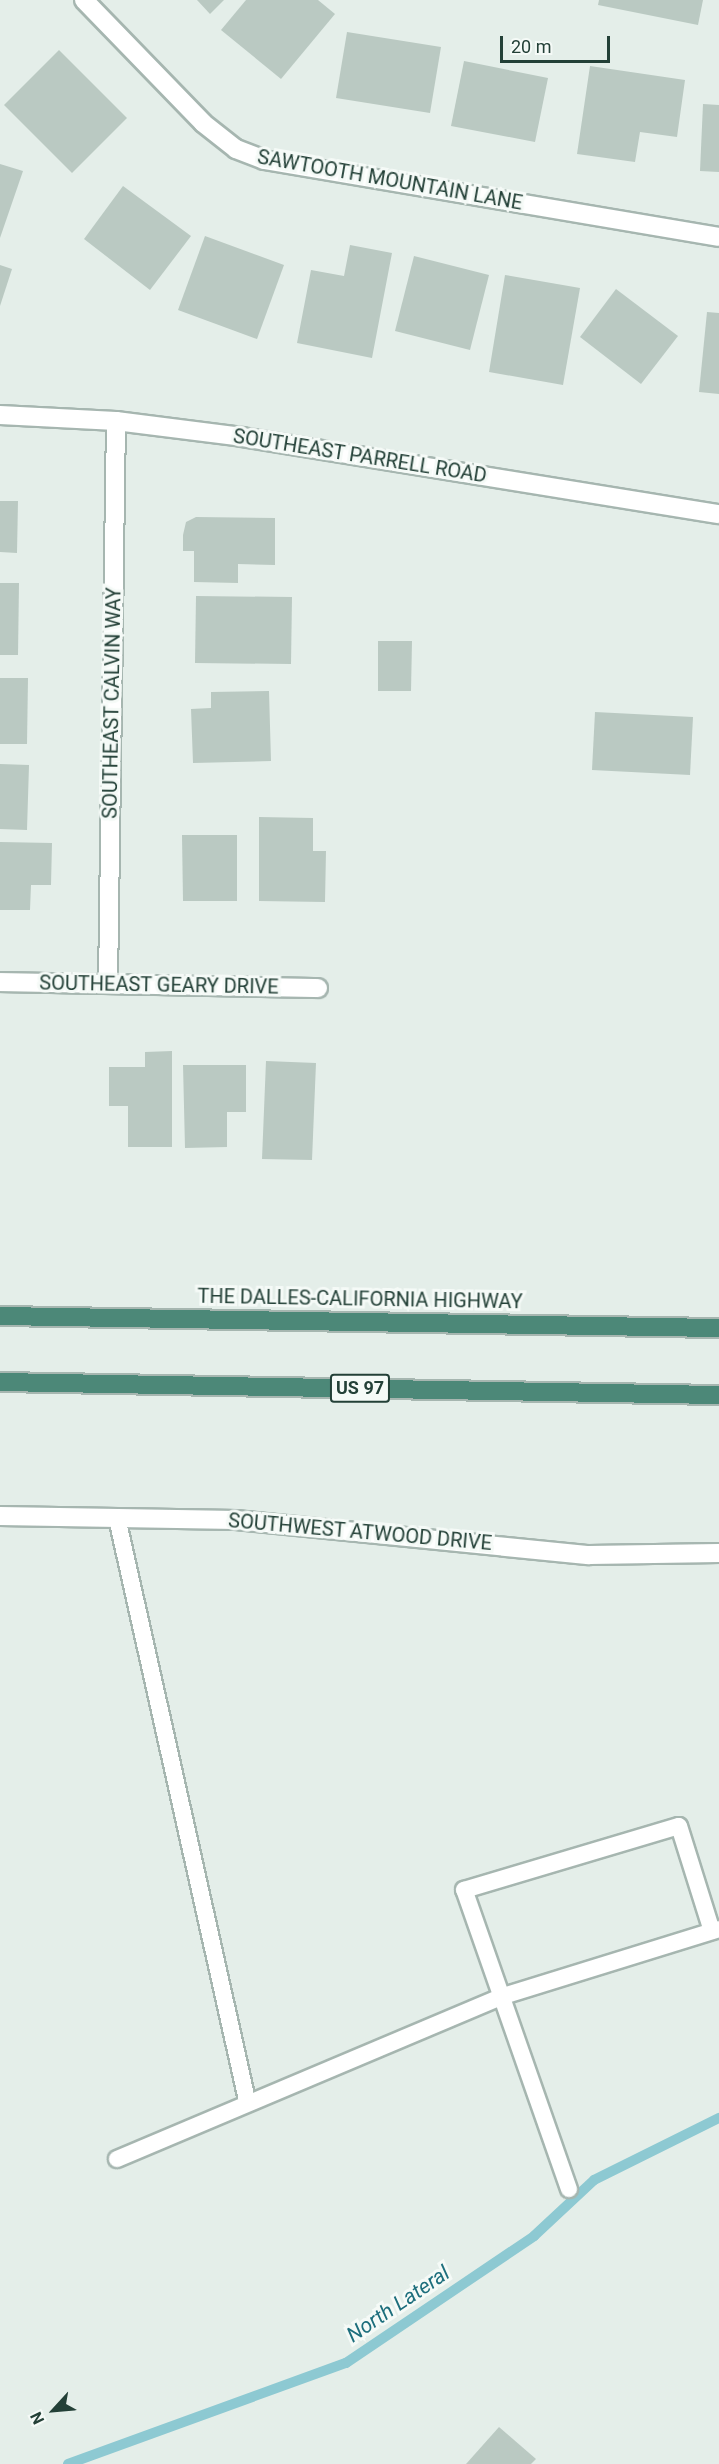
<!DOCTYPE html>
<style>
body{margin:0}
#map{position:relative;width:719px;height:2464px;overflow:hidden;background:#e4eee9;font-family:Roboto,sans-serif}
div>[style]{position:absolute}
.stream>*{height:10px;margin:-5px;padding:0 5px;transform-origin:5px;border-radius:5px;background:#8dc9d2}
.building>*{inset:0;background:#bac9c2}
.roads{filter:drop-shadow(2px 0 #a6b6b0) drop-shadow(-2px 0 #a6b6b0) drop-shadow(0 2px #a6b6b0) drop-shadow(0 -2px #a6b6b0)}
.service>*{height:16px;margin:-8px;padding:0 8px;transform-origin:8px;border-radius:8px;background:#fff}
.minor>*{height:18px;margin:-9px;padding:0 9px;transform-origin:9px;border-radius:9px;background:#fff}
.tertiary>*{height:18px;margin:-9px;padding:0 9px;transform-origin:9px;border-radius:9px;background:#fff}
.trunk>*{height:18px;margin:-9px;padding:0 9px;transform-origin:9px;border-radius:9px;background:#4c8878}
span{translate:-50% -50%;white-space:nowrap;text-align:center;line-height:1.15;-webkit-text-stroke:6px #f5faf7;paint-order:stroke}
.shield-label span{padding:2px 4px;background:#f5faf7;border:2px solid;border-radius:4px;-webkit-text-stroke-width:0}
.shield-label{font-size:18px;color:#234037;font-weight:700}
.street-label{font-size:20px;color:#234037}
.water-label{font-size:21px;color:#1d6e7c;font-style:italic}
.north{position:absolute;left:24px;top:2380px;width:60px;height:60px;-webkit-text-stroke:4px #f5faf7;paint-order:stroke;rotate:244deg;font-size:16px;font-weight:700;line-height:24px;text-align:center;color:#234037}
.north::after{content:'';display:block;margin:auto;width:21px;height:27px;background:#234037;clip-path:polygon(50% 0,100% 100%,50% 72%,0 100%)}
.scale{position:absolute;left:500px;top:36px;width:110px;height:27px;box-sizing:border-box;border:3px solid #234037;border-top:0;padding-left:8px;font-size:18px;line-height:21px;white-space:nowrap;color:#234037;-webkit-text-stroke:4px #f5faf7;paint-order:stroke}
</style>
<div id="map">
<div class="stream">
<div style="left:68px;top:2464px;width:296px;rotate:-20deg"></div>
<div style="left:346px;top:2363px;width:227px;rotate:-34deg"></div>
<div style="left:534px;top:2236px;width:82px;rotate:-43deg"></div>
<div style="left:594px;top:2180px;width:140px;rotate:-26.4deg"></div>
</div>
<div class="building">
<div style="clip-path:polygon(197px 0,224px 0,210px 14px)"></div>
<div style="clip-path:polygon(246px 0,318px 0,335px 14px,281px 79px,221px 30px)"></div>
<div style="clip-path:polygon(599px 0,703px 0,698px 25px,598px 5px)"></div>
<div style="clip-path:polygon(347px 32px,441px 47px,430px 113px,336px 98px)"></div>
<div style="clip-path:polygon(59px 50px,127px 118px,72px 173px,4px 105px)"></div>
<div style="clip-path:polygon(464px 61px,548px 78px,535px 142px,451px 126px)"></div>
<div style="clip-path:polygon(590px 66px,685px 80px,677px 137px,640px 132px,635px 162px,577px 154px)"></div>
<div style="clip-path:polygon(703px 104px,719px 105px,719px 172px,700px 171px)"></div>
<div style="clip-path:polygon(0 164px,23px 171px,0 238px)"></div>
<div style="clip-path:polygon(123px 186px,191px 236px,150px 290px,84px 239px)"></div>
<div style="clip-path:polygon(205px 236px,284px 265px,257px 339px,178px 310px)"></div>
<div style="clip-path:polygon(350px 245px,392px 253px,372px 358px,297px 343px,311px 270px,344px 276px)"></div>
<div style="clip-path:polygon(414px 256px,489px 275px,470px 350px,395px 331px)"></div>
<div style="clip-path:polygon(0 265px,12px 269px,0 306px)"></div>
<div style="clip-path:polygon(505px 275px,580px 288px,563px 385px,489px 372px)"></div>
<div style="clip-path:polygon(616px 289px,678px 336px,641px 384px,580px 337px)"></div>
<div style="clip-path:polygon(707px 312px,719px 313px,719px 394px,699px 392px)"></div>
<div style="clip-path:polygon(0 501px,18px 501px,17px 553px,0 552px)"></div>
<div style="clip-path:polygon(196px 517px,275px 518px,275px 565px,238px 564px,238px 583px,194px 582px,194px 551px,183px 551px,183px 535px,186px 522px)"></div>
<div style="clip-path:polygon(0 583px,19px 583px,18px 655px,0 655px)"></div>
<div style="clip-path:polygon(196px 596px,292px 597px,291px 664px,195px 663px)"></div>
<div style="clip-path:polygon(378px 641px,412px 641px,411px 691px,378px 691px)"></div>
<div style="clip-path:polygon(0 678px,28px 678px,27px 744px,0 744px)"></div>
<div style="clip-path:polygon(269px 691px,271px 761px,193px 763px,191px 709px,211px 708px,211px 692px)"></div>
<div style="clip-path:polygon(595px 712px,693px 717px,690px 775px,592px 770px)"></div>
<div style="clip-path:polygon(0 764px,29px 765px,27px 830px,0 829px)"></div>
<div style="clip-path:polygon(259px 817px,313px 818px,313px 851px,326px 851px,325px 902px,259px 901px)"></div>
<div style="clip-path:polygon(182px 835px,237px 835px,237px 901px,183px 901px)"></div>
<div style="clip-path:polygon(0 842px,52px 843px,51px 885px,31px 885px,30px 910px,0 910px)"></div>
<div style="clip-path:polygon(172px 1051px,172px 1147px,128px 1147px,128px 1106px,109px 1106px,109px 1067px,145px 1067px,145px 1052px)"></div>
<div style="clip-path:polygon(266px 1061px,316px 1063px,312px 1160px,262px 1159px)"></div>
<div style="clip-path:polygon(183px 1065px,246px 1065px,246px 1112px,227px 1112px,227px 1147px,185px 1148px)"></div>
<div style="clip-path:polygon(499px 2427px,536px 2459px,531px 2464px,466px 2464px)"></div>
</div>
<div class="roads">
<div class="service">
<div style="left:117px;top:1518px;width:596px;rotate:77.41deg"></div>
<div style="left:117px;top:2159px;width:416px;rotate:-22.9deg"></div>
<div style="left:500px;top:1997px;width:229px;rotate:-17.2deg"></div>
<div style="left:569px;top:2189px;width:317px;rotate:-109.3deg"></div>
<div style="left:464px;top:1890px;width:224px;rotate:-16.6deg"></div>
<div style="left:679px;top:1826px;width:110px;rotate:72.6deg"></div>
</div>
<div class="minor">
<div style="left:84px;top:0;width:171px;rotate:45.9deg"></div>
<div style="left:203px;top:123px;width:42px;rotate:38.2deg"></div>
<div style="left:236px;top:149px;width:30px;rotate:21deg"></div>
<div style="left:264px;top:160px;width:461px;rotate:9.6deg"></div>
<div style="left:0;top:982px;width:318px;rotate:1.1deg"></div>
<div style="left:108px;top:984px;width:563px;rotate:-89.19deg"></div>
<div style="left:0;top:1516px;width:236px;rotate:1deg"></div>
<div style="left:236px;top:1520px;width:355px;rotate:5.7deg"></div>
<div style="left:589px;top:1555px;width:130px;rotate:-0.9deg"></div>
</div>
<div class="tertiary">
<div style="left:0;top:415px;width:116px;rotate:3deg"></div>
<div style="left:116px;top:421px;width:127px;rotate:7.2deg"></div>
<div style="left:242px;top:437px;width:483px;rotate:9.2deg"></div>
</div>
<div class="trunk">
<div style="left:0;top:1316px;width:719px;rotate:0.96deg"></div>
<div style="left:0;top:1382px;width:719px;rotate:1.04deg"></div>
</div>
</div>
<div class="shield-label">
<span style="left:360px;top:1388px">US 97</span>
</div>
<div class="street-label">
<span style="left:390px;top:180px;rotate:10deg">SAWTOOTH MOUNTAIN LANE</span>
<span style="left:360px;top:456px;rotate:9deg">SOUTHEAST PARRELL ROAD</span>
<span style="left:112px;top:703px;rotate:-89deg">SOUTHEAST CALVIN WAY</span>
<span style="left:159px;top:985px;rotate:1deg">SOUTHEAST GEARY DRIVE</span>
<span style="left:360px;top:1299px;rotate:1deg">THE DALLES-CALIFORNIA HIGHWAY</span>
<span style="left:360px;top:1532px;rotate:5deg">SOUTHWEST ATWOOD DRIVE</span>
</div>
<div class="water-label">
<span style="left:398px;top:2304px;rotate:-34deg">North Lateral</span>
</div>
<div class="north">N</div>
<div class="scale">20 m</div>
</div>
